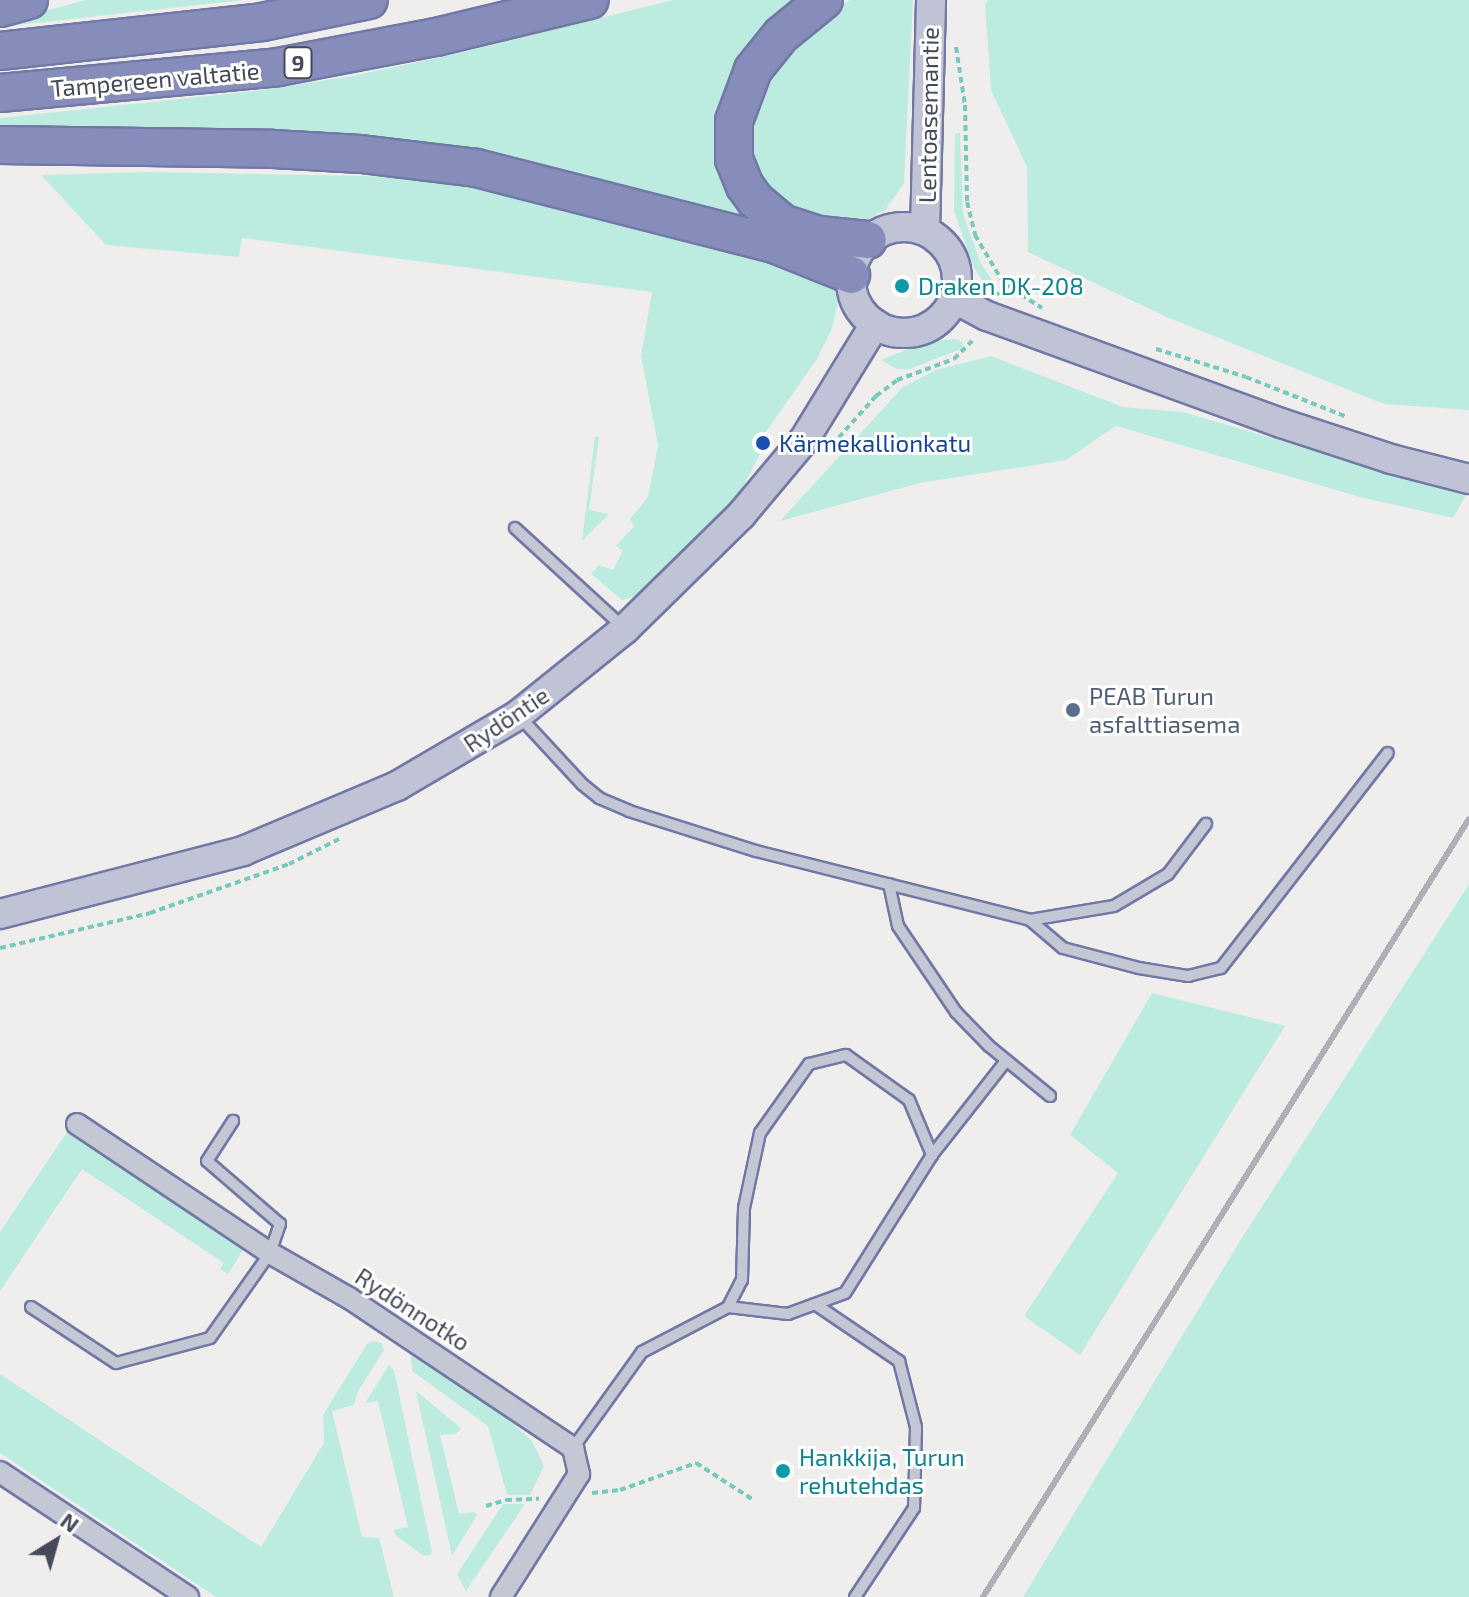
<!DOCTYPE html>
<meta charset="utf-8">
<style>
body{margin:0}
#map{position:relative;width:1469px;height:1597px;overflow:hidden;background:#f0eeed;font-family:"Exo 2",sans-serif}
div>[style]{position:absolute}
.green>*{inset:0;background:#bcece0}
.path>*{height:4px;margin-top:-2px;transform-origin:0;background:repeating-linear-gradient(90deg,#76c9bd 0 6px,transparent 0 10px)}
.roads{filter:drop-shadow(2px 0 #7178a6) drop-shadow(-2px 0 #7178a6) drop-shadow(0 2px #7178a6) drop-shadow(0 -2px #7178a6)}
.lane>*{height:10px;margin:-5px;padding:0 5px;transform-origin:5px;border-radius:5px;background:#c4c7d4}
.street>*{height:20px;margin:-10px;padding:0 10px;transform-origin:10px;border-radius:10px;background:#c4c7d4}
.secondary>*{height:28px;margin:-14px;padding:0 14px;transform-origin:14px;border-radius:14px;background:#c0c3d5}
.secondary>.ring{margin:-14px;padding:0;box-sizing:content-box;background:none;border:28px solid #c0c3d5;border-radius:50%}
.highway>*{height:36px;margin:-18px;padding:0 18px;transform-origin:18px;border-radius:18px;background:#868dba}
.rail>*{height:6px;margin:-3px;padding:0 3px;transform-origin:3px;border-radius:3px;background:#afafb7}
.dots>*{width:22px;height:22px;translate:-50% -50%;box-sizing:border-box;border:4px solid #fff;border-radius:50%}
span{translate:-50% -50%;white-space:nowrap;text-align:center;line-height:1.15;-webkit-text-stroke:6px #fff;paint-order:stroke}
.shield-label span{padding:2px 6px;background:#fff;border:2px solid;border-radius:6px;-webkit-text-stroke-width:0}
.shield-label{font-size:22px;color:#464959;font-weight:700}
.street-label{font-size:24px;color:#464959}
.culture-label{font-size:24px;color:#0d838f}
.left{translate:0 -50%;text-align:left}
.transit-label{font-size:24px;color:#164399}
.service-label{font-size:24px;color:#4e5e75}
.north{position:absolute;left:16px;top:1501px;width:80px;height:80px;-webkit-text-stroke:6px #fff;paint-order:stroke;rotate:37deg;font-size:22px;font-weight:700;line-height:32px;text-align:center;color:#464959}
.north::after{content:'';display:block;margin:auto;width:28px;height:36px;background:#464959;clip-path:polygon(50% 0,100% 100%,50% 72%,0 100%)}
</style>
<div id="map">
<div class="green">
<div style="clip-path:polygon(86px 0,243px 0,0 27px,0 23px)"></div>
<div style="clip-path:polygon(673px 0,809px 0,730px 99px,773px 228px,624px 190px,0 133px,0 118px,255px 91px,347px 77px,451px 55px)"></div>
<div style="clip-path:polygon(850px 0,913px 0,904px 183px,886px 209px,865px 221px,851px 224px,801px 219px,756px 182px,743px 134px,759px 84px,812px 25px)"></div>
<div style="clip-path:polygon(988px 0,1469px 0,1469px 410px,1384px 404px,1169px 318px,1028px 252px,1027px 167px,991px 90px,985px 5px)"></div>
<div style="clip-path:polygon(960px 133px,963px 214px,981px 264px,992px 280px,991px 293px,973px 266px,954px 211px,955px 134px)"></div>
<div style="clip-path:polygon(147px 172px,420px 177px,761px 253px,835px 285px,838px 302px,832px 329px,817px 359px,754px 449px,760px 454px,737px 498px,642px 595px,622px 600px,591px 574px,599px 565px,613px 570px,623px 551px,616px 546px,634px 526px,630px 519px,648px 497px,658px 445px,641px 356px,652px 292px,242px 238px,239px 257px,106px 245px,41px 175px)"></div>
<div style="clip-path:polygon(955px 339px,962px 342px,963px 348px,910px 369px,897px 369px,881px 360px,928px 341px)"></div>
<div style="clip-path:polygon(991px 356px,1123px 407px,1183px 412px,1466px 495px,1453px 518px,1360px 497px,1116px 426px,1066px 460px,920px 483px,780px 521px,903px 387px,936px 370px)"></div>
<div style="clip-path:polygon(595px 436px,599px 437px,589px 510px,609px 514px,582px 541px)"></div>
<div style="clip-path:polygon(1469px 884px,1469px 1597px,1023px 1597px,1240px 1241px)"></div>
<div style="clip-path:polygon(1152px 993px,1285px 1026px,1080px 1355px,1024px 1316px,1118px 1173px,1070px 1135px)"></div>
<div style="clip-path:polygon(69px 1129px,241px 1242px,243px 1250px,228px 1274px,220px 1269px,224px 1263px,82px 1169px,0 1291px,0 1232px)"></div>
<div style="clip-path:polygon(373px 1341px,381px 1343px,384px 1350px,357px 1393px,354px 1405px,332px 1411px,362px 1537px,379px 1538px,394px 1597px,216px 1597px,0 1453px,0 1374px,261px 1547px,324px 1443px,323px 1415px,367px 1344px)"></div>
<div style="clip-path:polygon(411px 1352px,509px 1420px,532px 1441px,544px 1466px,530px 1495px,507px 1495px,488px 1426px,412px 1371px)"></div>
<div style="clip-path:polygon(389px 1365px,394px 1370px,432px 1552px,430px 1555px,424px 1556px,395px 1535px,394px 1530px,408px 1527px,378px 1401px,365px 1403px)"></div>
<div style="clip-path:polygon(416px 1391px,461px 1428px,456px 1434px,440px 1435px,459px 1514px,474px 1512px,477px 1515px,452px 1556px)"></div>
<div style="clip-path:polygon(503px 1504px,525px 1504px,466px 1591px,457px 1574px)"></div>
</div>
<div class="path">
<div style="left:956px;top:47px;width:59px;rotate:81.2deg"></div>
<div style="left:965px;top:105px;width:97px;rotate:88.8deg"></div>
<div style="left:967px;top:202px;width:34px;rotate:76deg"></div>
<div style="left:975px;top:235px;width:57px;rotate:59.4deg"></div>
<div style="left:1004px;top:284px;width:13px;rotate:119deg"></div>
<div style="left:1004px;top:284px;width:45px;rotate:32.3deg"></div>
<div style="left:1156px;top:349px;width:94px;rotate:17.3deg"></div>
<div style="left:1246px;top:377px;width:109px;rotate:21.6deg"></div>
<div style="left:832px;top:445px;width:66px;rotate:-48.1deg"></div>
<div style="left:876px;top:396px;width:26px;rotate:-37deg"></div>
<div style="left:897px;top:380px;width:61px;rotate:-20.2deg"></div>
<div style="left:954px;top:359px;width:30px;rotate:-45deg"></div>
<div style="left:0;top:948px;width:154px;rotate:-13.1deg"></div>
<div style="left:150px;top:913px;width:147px;rotate:-19.4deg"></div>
<div style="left:289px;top:864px;width:56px;rotate:-26.6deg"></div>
<div style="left:592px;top:1493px;width:28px;rotate:-6deg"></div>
<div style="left:620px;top:1490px;width:81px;rotate:-19.6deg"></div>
<div style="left:696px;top:1463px;width:67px;rotate:32.7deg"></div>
<div style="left:486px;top:1506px;width:21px;rotate:-17deg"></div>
<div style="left:506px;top:1500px;width:33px;rotate:-2deg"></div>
</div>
<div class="roads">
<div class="lane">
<div style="left:515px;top:528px;width:147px;rotate:42.5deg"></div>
<div style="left:520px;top:717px;width:91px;rotate:47.2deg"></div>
<div style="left:582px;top:784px;width:22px;rotate:39deg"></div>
<div style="left:599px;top:798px;width:33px;rotate:23deg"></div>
<div style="left:629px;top:811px;width:133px;rotate:17.5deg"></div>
<div style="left:756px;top:851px;width:283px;rotate:14.1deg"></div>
<div style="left:1030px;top:920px;width:85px;rotate:-9.5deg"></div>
<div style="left:1114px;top:906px;width:63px;rotate:-30.7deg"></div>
<div style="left:1168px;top:874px;width:63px;rotate:-52.8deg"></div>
<div style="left:889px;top:884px;width:43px;rotate:77.9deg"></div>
<div style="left:898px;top:926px;width:104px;rotate:56deg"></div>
<div style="left:956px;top:1012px;width:47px;rotate:45.9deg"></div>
<div style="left:989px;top:1046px;width:79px;rotate:39.3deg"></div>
<div style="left:1030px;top:920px;width:43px;rotate:40.3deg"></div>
<div style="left:1063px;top:948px;width:79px;rotate:14.7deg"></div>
<div style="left:1139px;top:968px;width:50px;rotate:9.3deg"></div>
<div style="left:1188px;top:976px;width:34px;rotate:-14deg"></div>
<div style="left:1221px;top:968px;width:272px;rotate:-52.2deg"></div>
<div style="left:932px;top:1155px;width:120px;rotate:-51.8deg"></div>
<div style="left:815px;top:1304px;width:102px;rotate:34.2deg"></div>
<div style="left:899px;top:1361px;width:68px;rotate:75.6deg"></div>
<div style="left:916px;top:1427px;width:81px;rotate:91.4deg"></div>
<div style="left:914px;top:1508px;width:107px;rotate:123.5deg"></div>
<div style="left:31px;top:1307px;width:102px;rotate:33.4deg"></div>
<div style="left:116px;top:1363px;width:97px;rotate:-14.9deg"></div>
<div style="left:210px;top:1338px;width:104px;rotate:-54.8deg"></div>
<div style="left:270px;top:1253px;width:31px;rotate:-71deg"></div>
<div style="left:280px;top:1224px;width:96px;rotate:-139.2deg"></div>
<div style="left:207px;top:1161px;width:48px;rotate:-57deg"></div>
<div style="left:573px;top:1448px;width:118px;rotate:-54.3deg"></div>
<div style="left:642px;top:1352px;width:97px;rotate:-27.6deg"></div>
<div style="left:728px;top:1307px;width:30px;rotate:-63deg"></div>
<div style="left:742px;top:1280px;width:72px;rotate:-88.4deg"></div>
<div style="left:744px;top:1208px;width:77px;rotate:-78deg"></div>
<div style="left:760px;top:1133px;width:85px;rotate:-54.6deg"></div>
<div style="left:809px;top:1064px;width:38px;rotate:-14deg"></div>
<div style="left:846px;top:1055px;width:77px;rotate:35.5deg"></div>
<div style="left:909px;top:1100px;width:60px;rotate:67.3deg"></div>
<div style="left:932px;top:1155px;width:163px;rotate:122.2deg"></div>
<div style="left:845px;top:1293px;width:61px;rotate:159.8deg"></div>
<div style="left:788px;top:1314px;width:60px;rotate:-173.3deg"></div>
</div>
<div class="street">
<div style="left:77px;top:1124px;width:232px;rotate:33.8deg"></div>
<div style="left:270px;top:1253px;width:91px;rotate:29.7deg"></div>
<div style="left:349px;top:1298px;width:270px;rotate:33.8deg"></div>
<div style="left:573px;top:1448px;width:27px;rotate:77deg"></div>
<div style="left:579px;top:1474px;width:146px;rotate:122.4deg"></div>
<div style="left:0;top:1472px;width:226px;rotate:33.6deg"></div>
</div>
<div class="secondary">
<div class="ring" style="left:851px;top:227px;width:78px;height:78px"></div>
<div style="left:925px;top:231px;width:231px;rotate:-88.5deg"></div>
<div style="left:953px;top:298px;width:38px;rotate:28deg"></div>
<div style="left:987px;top:316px;width:313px;rotate:20deg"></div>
<div style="left:1281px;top:423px;width:116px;rotate:18.1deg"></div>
<div style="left:1391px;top:459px;width:81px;rotate:14.4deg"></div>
<div style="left:0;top:914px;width:251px;rotate:-14.5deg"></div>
<div style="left:243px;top:851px;width:167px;rotate:-22.9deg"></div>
<div style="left:397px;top:786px;width:140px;rotate:-30.4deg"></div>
<div style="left:518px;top:715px;width:137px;rotate:-38.8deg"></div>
<div style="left:625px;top:629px;width:163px;rotate:-44.5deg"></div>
<div style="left:741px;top:515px;width:98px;rotate:-50deg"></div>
<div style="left:804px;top:440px;width:136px;rotate:-58.5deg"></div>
</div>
<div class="highway">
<div style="left:824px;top:0;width:55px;rotate:140.9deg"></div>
<div style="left:781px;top:35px;width:45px;rotate:128.7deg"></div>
<div style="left:753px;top:70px;width:54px;rotate:110.4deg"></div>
<div style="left:734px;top:121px;width:38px;rotate:90deg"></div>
<div style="left:734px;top:159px;width:29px;rotate:68deg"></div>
<div style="left:745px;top:186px;width:17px;rotate:54deg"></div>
<div style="left:755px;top:200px;width:35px;rotate:40deg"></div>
<div style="left:782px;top:223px;width:39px;rotate:18deg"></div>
<div style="left:819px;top:235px;width:49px;rotate:5.8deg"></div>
<div style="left:0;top:8px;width:30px;rotate:-15deg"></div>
<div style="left:0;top:51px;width:264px;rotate:-6.3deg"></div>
<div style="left:262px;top:22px;width:109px;rotate:-11.6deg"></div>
<div style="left:0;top:93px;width:279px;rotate:-5.3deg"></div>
<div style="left:278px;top:67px;width:161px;rotate:-10.8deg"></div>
<div style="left:436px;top:37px;width:158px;rotate:-13.5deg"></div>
<div style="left:0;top:145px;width:273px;rotate:0.8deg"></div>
<div style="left:273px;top:149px;width:88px;rotate:3.3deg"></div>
<div style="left:361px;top:154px;width:116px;rotate:6.9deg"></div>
<div style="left:476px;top:168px;width:308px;rotate:14.3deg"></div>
<div style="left:774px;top:244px;width:83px;rotate:21.9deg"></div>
</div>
</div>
<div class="rail">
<div style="left:983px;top:1597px;width:917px;rotate:-58.01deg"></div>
</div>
<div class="dots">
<div style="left:902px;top:286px;background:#0f9aa8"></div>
<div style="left:763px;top:443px;background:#1a4fb4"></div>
<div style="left:1073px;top:710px;background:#5c6f8a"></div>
<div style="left:783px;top:1471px;background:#0f9aa8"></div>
</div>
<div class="shield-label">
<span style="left:298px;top:63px">9</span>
</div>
<div class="street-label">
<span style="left:155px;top:79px;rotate:-5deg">Tampereen valtatie</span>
<span style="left:928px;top:115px;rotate:-89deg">Lentoasemantie</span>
<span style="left:506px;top:719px;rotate:-34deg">Rydöntie</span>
<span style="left:413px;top:1309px;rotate:33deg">Rydönnotko</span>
</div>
<div class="culture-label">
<span class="left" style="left:918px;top:286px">Draken DK-208</span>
<span class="left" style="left:799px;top:1471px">Hankkija, Turun<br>rehutehdas</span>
</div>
<div class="transit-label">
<span class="left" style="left:779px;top:443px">Kärmekallionkatu</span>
</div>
<div class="service-label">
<span class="left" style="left:1089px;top:710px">PEAB Turun<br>asfalttiasema</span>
</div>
<div class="north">N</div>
</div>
